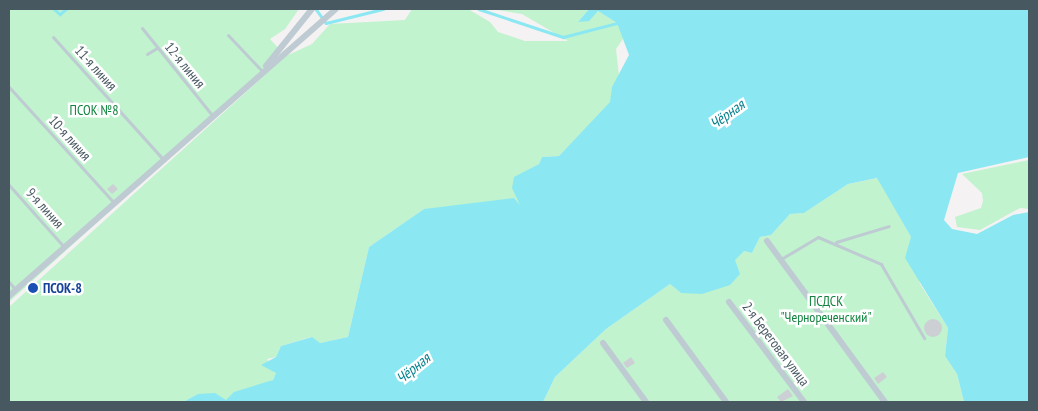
<!DOCTYPE html>
<meta charset="utf-8">
<style>
body{margin:0}
#map{position:relative;width:1038px;height:411px;overflow:hidden;background:#f4f2f2;font-family:"PT Sans Narrow",sans-serif}
div>[style]{position:absolute}
.green>*{inset:0;background:#c0f3ce}
.water>*{inset:0;background:#8be8f2}
.stream>*{height:2.5px;margin:-1.25px;padding:0 1.25px;transform-origin:1.25px;border-radius:1.25px;background:#8be8f2}
.building>*{inset:0;background:#ccd0d5}
.round{border-radius:50%}
.service>*{height:3px;margin:-1.5px;padding:0 1.5px;transform-origin:1.5px;border-radius:1.5px;background:#bfcbd2}
.minor>*{height:6px;margin:-3px;padding:0 3px;transform-origin:3px;border-radius:3px;background:#bfcbd2}
.dots>*{width:14px;height:14px;translate:-50% -50%;box-sizing:border-box;border:2px solid #fff;border-radius:50%}
span{translate:-50% -50%;white-space:nowrap;text-align:center;line-height:1.15;-webkit-text-stroke:5px #fff;paint-order:stroke}
.street-label{font-size:14px;color:#485861}
.park-label{font-size:14px;color:#12843f}
.transit-label{font-size:14px;color:#164399;font-weight:700}
.left{translate:0 -50%;text-align:left}
.water-label{font-size:15px;color:#07828f;font-style:italic}
.frame{position:absolute;inset:0;border:10px solid #485861;pointer-events:none}
</style>
<div id="map">
<div class="green">
<div style="clip-path:polygon(9px 9px,299px 9px,285px 29px,270px 39px,281px 51px,247px 87px,9px 302px)"></div>
<div style="clip-path:polygon(412px 9px,468px 9px,490px 22px,498px 32px,525px 41px,568px 41px,522px 14px,492px 9px,589px 9px,578px 22px,598px 11px,617px 23px,625px 36px,616px 49px,619px 76px,611px 102px,559px 156px,542px 157px,539px 164px,514px 178px,522px 207px,424px 209px,369px 247px,348px 337px,320px 343px,311px 337px,281px 346px,276px 357px,267px 359px,276px 373px,273px 380px,226px 401px,198px 394px,183px 402px,9px 402px,9px 307px,286px 56px,312px 44px,330px 24px,405px 20px)"></div>
<div style="clip-path:polygon(1029px 160px,1029px 209px,1020px 208px,980px 230px,957px 227px,955px 217px,981px 208px,983px 201px,982px 193px,962px 174px)"></div>
<div style="clip-path:polygon(878px 178px,911px 237px,920px 284px,948px 328px,945px 356px,957px 374px,964px 402px,543px 402px,555px 377px,606px 329px,670px 284px,681px 293px,744px 251px,752px 253px,760px 237px,771px 235px,790px 214px,804px 213px,848px 184px)"></div>
</div>
<div class="water">
<div style="clip-path:polygon(589px 9px,1029px 9px,1029px 157px,958px 173px,944px 220px,952px 229px,977px 234px,1013px 215px,1029px 212px,1029px 402px,964px 402px,957px 374px,945px 356px,948px 328px,905px 258px,911px 237px,877px 178px,848px 184px,804px 213px,790px 214px,771px 235px,760px 237px,752px 253px,744px 251px,735px 260px,740px 274px,730px 285px,702px 294px,681px 293px,670px 284px,606px 329px,555px 377px,543px 402px,183px 402px,198px 394px,215px 393px,226px 400px,234px 392px,273px 380px,276px 373px,261px 365px,276px 357px,281px 346px,312px 337px,320px 343px,348px 337px,369px 247px,424px 209px,514px 198px,520px 205px,512px 188px,514px 177px,539px 164px,542px 157px,559px 156px,610px 102px,612px 87px,629px 55px,617px 23px,598px 11px,589px 21px,578px 22px)"></div>
</div>
<div class="stream">
<div style="left:54px;top:9px;width:8px;rotate:40deg"></div>
<div style="left:60px;top:14px;width:8px;rotate:-40deg"></div>
<div style="left:80px;top:9px;width:1px"></div>
<div style="left:316px;top:9px;width:17px;rotate:54deg"></div>
<div style="left:326px;top:23px;width:59px;rotate:-13.8deg"></div>
<div style="left:394px;top:9px;width:7px"></div>
<div style="left:479px;top:9px;width:89px;rotate:18.4deg"></div>
<div style="left:563px;top:37px;width:56px;rotate:-14.5deg"></div>
</div>
<div class="building">
<div style="clip-path:polygon(113px 184px,118px 189px,112px 194px,107px 189px)"></div>
<div class="round" style="left:924px;top:319px;width:18px;height:18px"></div>
<div style="clip-path:polygon(631px 357px,635px 363px,627px 368px,623px 363px)"></div>
<div style="clip-path:polygon(883px 372px,887px 377px,878px 384px,874px 378px)"></div>
<div style="clip-path:polygon(788px 389px,793px 396px,781px 402px,777px 397px)"></div>
</div>
<div class="service">
<div style="left:142px;top:28px;width:112px;rotate:51.2deg"></div>
<div style="left:228px;top:35px;width:50px;rotate:46.6deg"></div>
<div style="left:53px;top:37px;width:164px;rotate:48deg"></div>
<div style="left:147px;top:54px;width:12px;rotate:-31deg"></div>
<div style="left:9px;top:87px;width:156px;rotate:47.8deg"></div>
<div style="left:9px;top:185px;width:83px;rotate:48.4deg"></div>
<div style="left:836px;top:242px;width:55px;rotate:-16.8deg"></div>
<div style="left:781px;top:259px;width:43px;rotate:-30.7deg"></div>
<div style="left:818px;top:237px;width:69px;rotate:23.2deg"></div>
<div style="left:881px;top:264px;width:86px;rotate:59.8deg"></div>
<div style="left:9px;top:282px;width:9px;rotate:49deg"></div>
</div>
<div class="minor">
<div style="left:266px;top:66px;width:73px;rotate:-51.1deg"></div>
<div style="left:767px;top:241px;width:200px;rotate:53.8deg"></div>
<div style="left:9px;top:296px;width:435px;rotate:-41.3deg"></div>
<div style="left:729px;top:302px;width:125px;rotate:53.1deg"></div>
<div style="left:666px;top:320px;width:102px;rotate:53.8deg"></div>
<div style="left:603px;top:343px;width:73px;rotate:53.9deg"></div>
</div>
<div class="dots">
<div style="left:33px;top:288px;background:#1a4fb4"></div>
</div>
<div class="street-label">
<span style="left:185px;top:65px;rotate:51deg">12-я линия</span>
<span style="left:96px;top:68px;rotate:48deg">11-я линия</span>
<span style="left:70px;top:138px;rotate:48deg">10-я линия</span>
<span style="left:45px;top:208px;rotate:48deg">9-я линия</span>
<span style="left:776px;top:344px;rotate:53deg">2-я Береговая улица</span>
</div>
<div class="park-label">
<span style="left:94px;top:110px">ПСОК №8</span>
<span style="left:826px;top:309px">ПСДСК<br>"Чернореченский"</span>
</div>
<div class="transit-label">
<span class="left" style="left:43px;top:288px">ПСОК-8</span>
</div>
<div class="water-label">
<span style="left:727px;top:114px;rotate:-36deg">Чёрная</span>
<span style="left:413px;top:368px;rotate:-39deg">Чёрная</span>
</div>
<div class="frame"></div>
</div>
